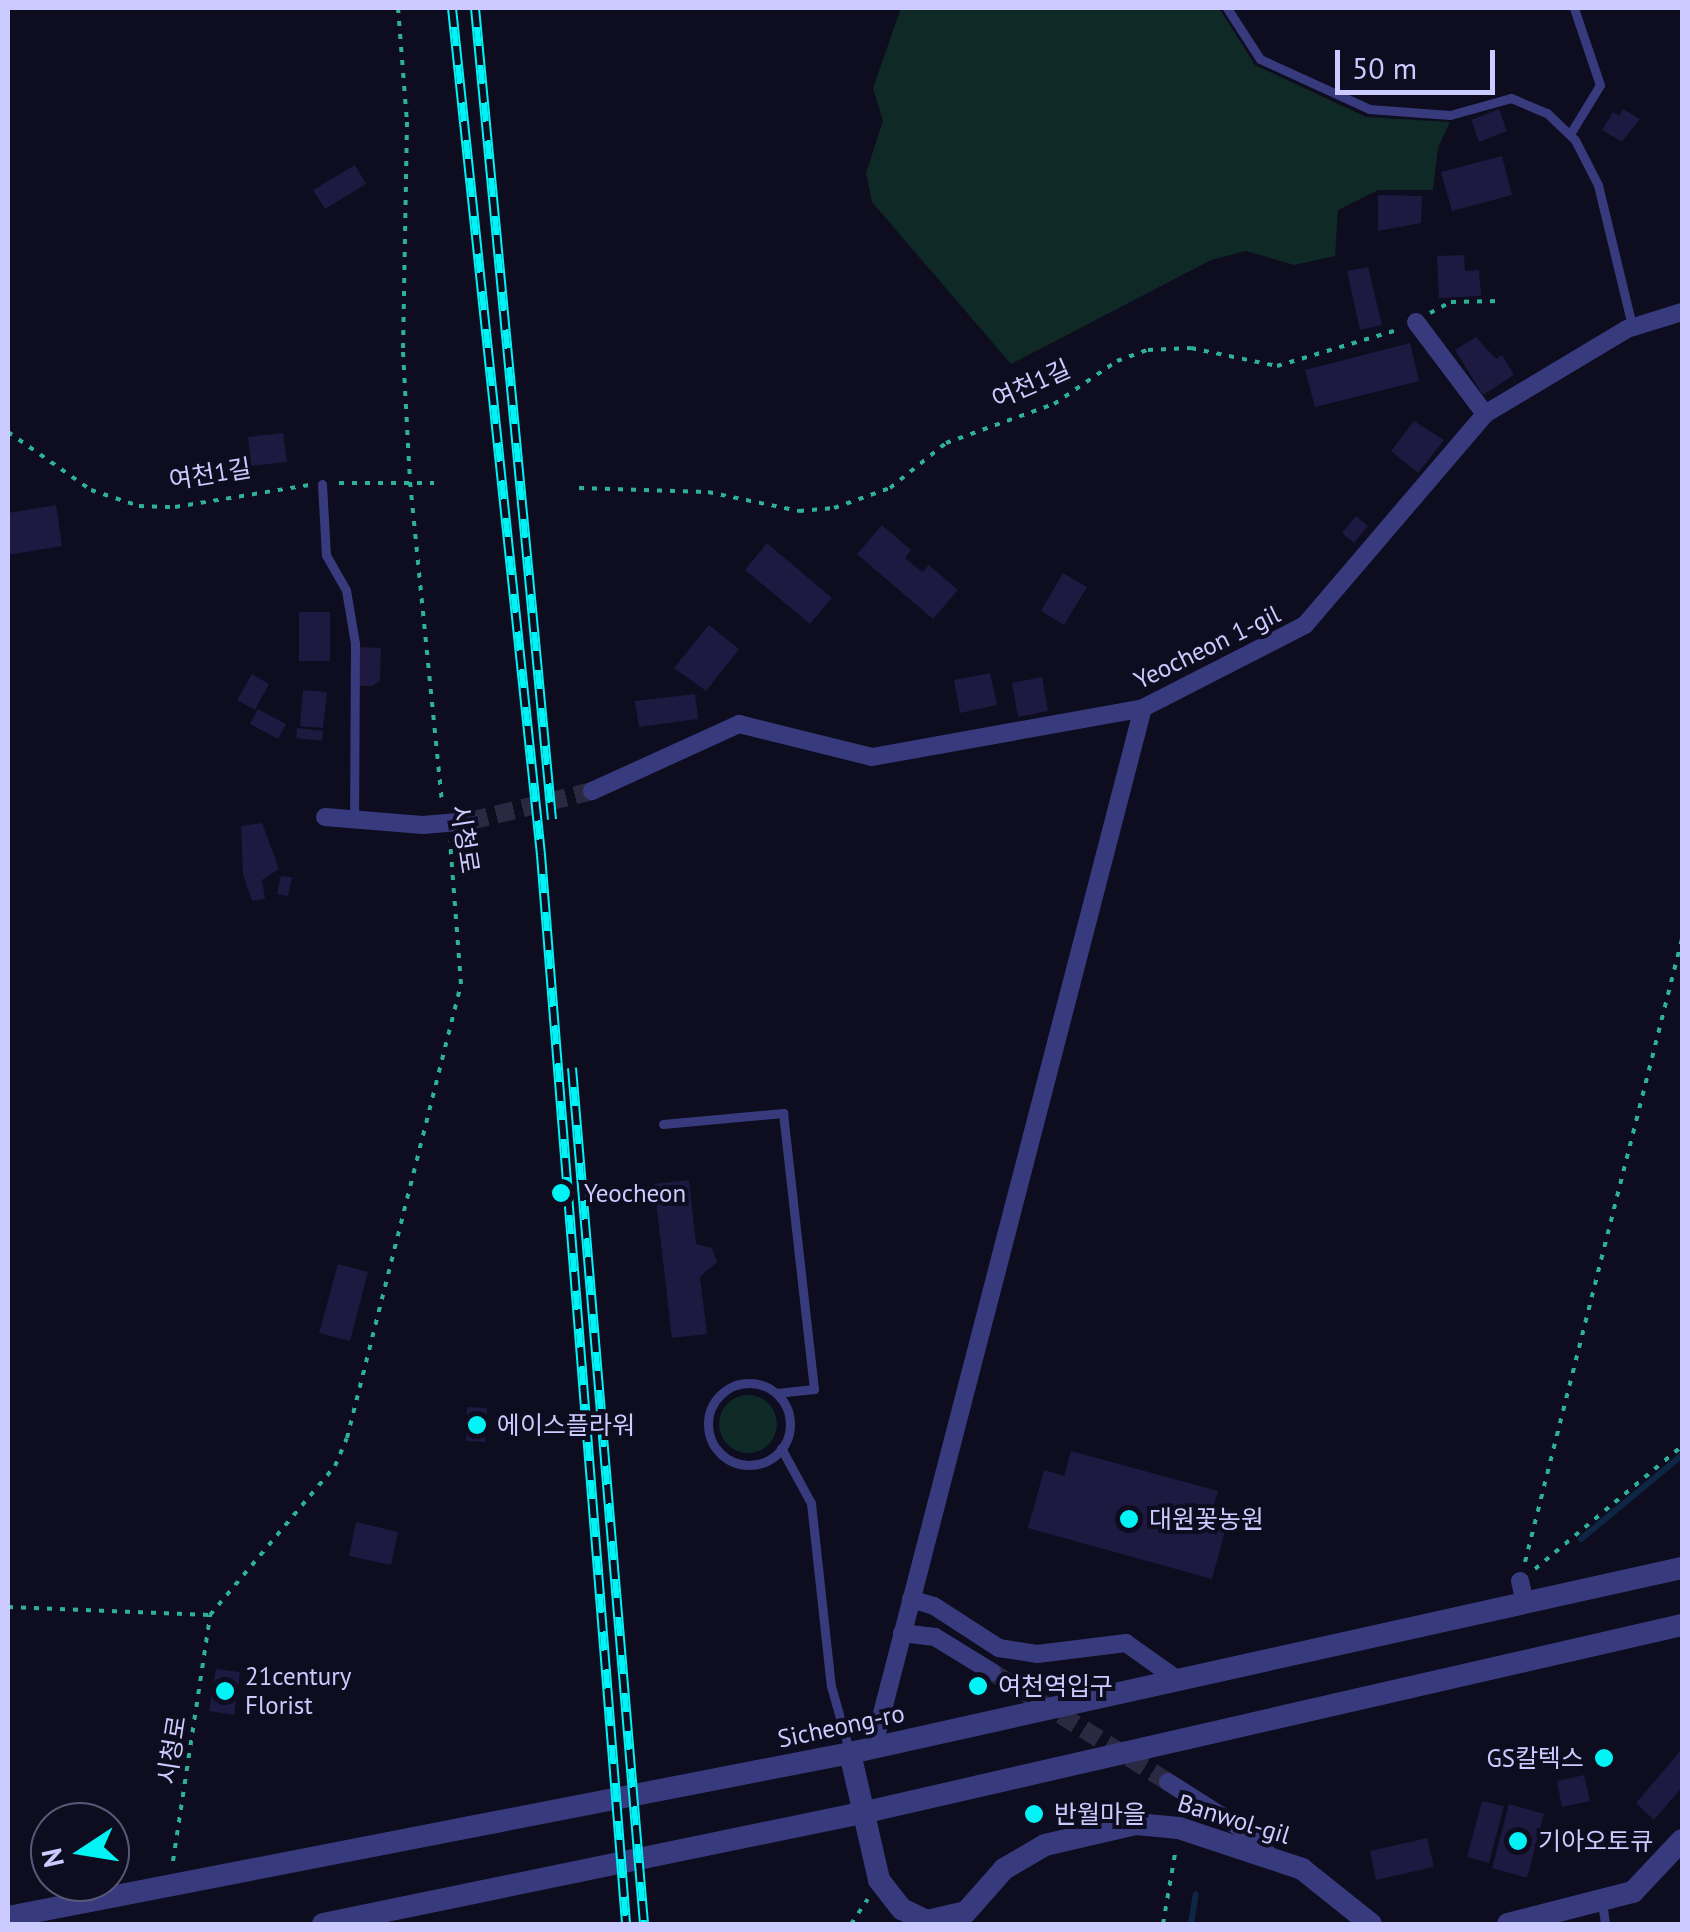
<!DOCTYPE html>
<meta charset="utf-8">
<style>
body{margin:0}
#map{position:relative;width:1690px;height:1932px;overflow:hidden;background:#0e0c1f;font-family:"PT Sans","Noto Sans KR",sans-serif}
div>[style]{position:absolute}
.green>*{inset:0;background:#0f2926}
.round{border-radius:50%}
.stream>*{height:6px;margin:-3px;padding:0 3px;transform-origin:3px;border-radius:3px;background:#0c2644}
.building>*{inset:0;background:#1d1940}
.minor-tunnel>*{height:18px;margin-top:-9px;transform-origin:0;background:repeating-linear-gradient(90deg,#2a2941 0 18px,transparent 0 27px)}
.path>*{height:4px;margin-top:-2px;transform-origin:0;background:repeating-linear-gradient(90deg,#2db09c 0 5px,transparent 0 13px)}
.service>*{height:9px;margin:-4.5px;padding:0 4.5px;transform-origin:4.5px;border-radius:4.5px;background:#373b7e}
.service>.ring{margin:-4.5px;padding:0;box-sizing:content-box;background:none;border:9px solid #373b7e;border-radius:50%}
.minor>*{height:18px;margin:-9px;padding:0 9px;transform-origin:9px;border-radius:9px;background:#373b7e}
.tertiary>*{height:22px;margin:-11px;padding:0 11px;transform-origin:11px;border-radius:11px;background:#373b7e}
.rail>*{height:10px;margin-top:-5px;transform-origin:0;background:repeating-linear-gradient(90deg,#0e0c1f 0 19px,#01f3f5 0 38px);box-sizing:border-box;border-block:2px solid #01f3f5}
.dots>*{width:28px;height:28px;translate:-50% -50%;box-sizing:border-box;border:5px solid #0e0c1f;border-radius:50%}
span{translate:-50% -50%;white-space:nowrap;text-align:center;line-height:1.15;-webkit-text-stroke:8px #0e0c1f;paint-order:stroke}
.street-label{font-size:25px;color:#cccbff}
.poi-label{font-size:25px;color:#cccbff}
.left{translate:0 -50%;text-align:left}
.right{translate:-100% -50%;text-align:right}
.frame{position:absolute;inset:0;border:10px solid #cccbff;pointer-events:none}
.north{position:absolute;left:30px;top:1802px;width:100px;height:100px;box-sizing:border-box;background:#0e0c1f;border:2px solid #5a5879;border-radius:50%;rotate:258deg;font-size:28px;font-weight:700;line-height:40px;text-align:center;color:#cccbff}
.north::after{content:'';display:block;margin:auto;width:35px;height:45px;background:#01f3f5;clip-path:polygon(50% 0,100% 100%,50% 72%,0 100%)}
.scale{position:absolute;left:1335px;top:50px;width:160px;height:45px;box-sizing:border-box;border:5px solid #cccbff;border-top:0;padding-left:12px;font-size:30px;line-height:35px;white-space:nowrap;color:#cccbff;-webkit-text-stroke:8px #0e0c1f;paint-order:stroke}
</style>
<div id="map">
<div class="green">
<div style="clip-path:polygon(901px 8px,1219px 8px,1255px 65px,1366px 117px,1450px 122px,1438px 148px,1433px 190px,1378px 190px,1338px 210px,1335px 256px,1294px 265px,1246px 251px,1211px 260px,1011px 364px,872px 202px,866px 173px,883px 121px,873px 88px)"></div>
<div class="round" style="left:719px;top:1395px;width:58px;height:58px"></div>
</div>
<div class="stream">
<div style="left:1581px;top:1539px;width:131px;rotate:-39.7deg"></div>
<div style="left:1191px;top:1924px;width:30px;rotate:-81deg"></div>
</div>
<div class="building">
<div style="clip-path:polygon(1499px 109px,1507px 131px,1479px 142px,1471px 120px)"></div>
<div style="clip-path:polygon(1623px 109px,1640px 119px,1622px 142px,1602px 130px,1613px 112px,1619px 116px)"></div>
<div style="clip-path:polygon(1502px 156px,1512px 195px,1452px 211px,1441px 172px)"></div>
<div style="clip-path:polygon(355px 165px,366px 184px,325px 209px,313px 190px)"></div>
<div style="clip-path:polygon(1378px 195px,1422px 196px,1421px 223px,1378px 231px)"></div>
<div style="clip-path:polygon(1464px 255px,1465px 271px,1479px 270px,1481px 296px,1439px 298px,1437px 256px)"></div>
<div style="clip-path:polygon(1368px 267px,1382px 325px,1360px 330px,1347px 271px)"></div>
<div style="clip-path:polygon(1476px 337px,1496px 359px,1502px 355px,1514px 375px,1483px 395px,1455px 350px)"></div>
<div style="clip-path:polygon(1410px 343px,1419px 381px,1315px 407px,1305px 370px)"></div>
<div style="clip-path:polygon(1414px 421px,1444px 440px,1418px 473px,1391px 451px)"></div>
<div style="clip-path:polygon(283px 433px,287px 462px,251px 466px,248px 437px)"></div>
<div style="clip-path:polygon(56px 505px,62px 546px,8px 555px,8px 513px)"></div>
<div style="clip-path:polygon(1356px 516px,1368px 526px,1354px 543px,1342px 533px)"></div>
<div style="clip-path:polygon(882px 525px,911px 550px,905px 558px,922px 572px,929px 565px,958px 590px,933px 619px,857px 554px)"></div>
<div style="clip-path:polygon(767px 543px,832px 598px,810px 624px,745px 570px)"></div>
<div style="clip-path:polygon(1063px 573px,1087px 587px,1064px 625px,1041px 611px)"></div>
<div style="clip-path:polygon(299px 612px,330px 612px,330px 661px,299px 661px)"></div>
<div style="clip-path:polygon(709px 625px,739px 649px,706px 691px,674px 668px)"></div>
<div style="clip-path:polygon(359px 647px,381px 648px,380px 681px,372px 686px,358px 686px)"></div>
<div style="clip-path:polygon(990px 673px,997px 705px,960px 713px,954px 680px)"></div>
<div style="clip-path:polygon(252px 674px,269px 684px,255px 710px,237px 700px)"></div>
<div style="clip-path:polygon(1042px 677px,1048px 711px,1018px 717px,1012px 683px)"></div>
<div style="clip-path:polygon(303px 690px,327px 692px,323px 728px,300px 726px)"></div>
<div style="clip-path:polygon(695px 694px,698px 719px,639px 727px,635px 701px)"></div>
<div style="clip-path:polygon(258px 709px,286px 724px,278px 739px,250px 724px)"></div>
<div style="clip-path:polygon(297px 728px,323px 731px,322px 741px,296px 738px)"></div>
<div style="clip-path:polygon(262px 823px,279px 869px,262px 880px,265px 899px,252px 901px,243px 874px,241px 826px)"></div>
<div style="clip-path:polygon(281px 876px,292px 877px,288px 896px,277px 894px)"></div>
<div style="clip-path:polygon(689px 1180px,696px 1244px,712px 1248px,717px 1262px,700px 1277px,707px 1334px,672px 1338px,654px 1184px)"></div>
<div style="clip-path:polygon(338px 1264px,368px 1272px,350px 1341px,319px 1333px)"></div>
<div style="clip-path:polygon(467px 1407px,487px 1408px,485px 1442px,466px 1441px)"></div>
<div style="clip-path:polygon(1071px 1451px,1218px 1491px,1214px 1505px,1231px 1509px,1212px 1579px,1028px 1528px,1044px 1470px,1064px 1476px)"></div>
<div style="clip-path:polygon(356px 1522px,398px 1532px,391px 1565px,349px 1556px)"></div>
<div style="clip-path:polygon(216px 1669px,240px 1672px,234px 1715px,209px 1711px)"></div>
<div style="clip-path:polygon(1682px 1749px,1682px 1787px,1654px 1820px,1636px 1803px)"></div>
<div style="clip-path:polygon(1584px 1775px,1590px 1801px,1562px 1807px,1557px 1781px)"></div>
<div style="clip-path:polygon(1482px 1801px,1504px 1806px,1489px 1863px,1467px 1857px)"></div>
<div style="clip-path:polygon(1509px 1804px,1544px 1814px,1527px 1878px,1492px 1868px)"></div>
<div style="clip-path:polygon(1427px 1838px,1434px 1867px,1376px 1880px,1370px 1851px)"></div>
</div>
<div class="minor-tunnel">
<div style="left:470px;top:821px;width:126px;rotate:-13.8deg"></div>
<div style="left:992px;top:1672px;width:208px;rotate:32deg"></div>
</div>
<div class="path">
<div style="left:398px;top:8px;width:114px;rotate:85.5deg"></div>
<div style="left:407px;top:122px;width:230px;rotate:91deg"></div>
<div style="left:403px;top:352px;width:130px;rotate:86.9deg"></div>
<div style="left:410px;top:482px;width:323px;rotate:84.3deg"></div>
<div style="left:1430px;top:313px;width:24px;rotate:-28deg"></div>
<div style="left:1451px;top:302px;width:49px;rotate:-1.2deg"></div>
<div style="left:8px;top:432px;width:101px;rotate:34.9deg"></div>
<div style="left:91px;top:490px;width:51px;rotate:18.4deg"></div>
<div style="left:139px;top:506px;width:36px;rotate:2deg"></div>
<div style="left:175px;top:507px;width:136px;rotate:-9.3deg"></div>
<div style="left:339px;top:483px;width:95px"></div>
<div style="left:579px;top:488px;width:129px;rotate:1.8deg"></div>
<div style="left:708px;top:492px;width:93px;rotate:11.8deg"></div>
<div style="left:799px;top:511px;width:35px;rotate:-5deg"></div>
<div style="left:834px;top:508px;width:59px;rotate:-19.7deg"></div>
<div style="left:890px;top:488px;width:72px;rotate:-38.8deg"></div>
<div style="left:946px;top:443px;width:115px;rotate:-19.9deg"></div>
<div style="left:1054px;top:404px;width:76px;rotate:-34.3deg"></div>
<div style="left:1117px;top:361px;width:33px;rotate:-20deg"></div>
<div style="left:1148px;top:350px;width:43px;rotate:-2.7deg"></div>
<div style="left:1191px;top:348px;width:88px;rotate:11.8deg"></div>
<div style="left:1277px;top:366px;width:128px;rotate:-16.7deg"></div>
<div style="left:1525px;top:1562px;width:642px;rotate:-75.86deg"></div>
<div style="left:1535px;top:1569px;width:192px;rotate:-39.9deg"></div>
<div style="left:8px;top:1607px;width:202px;rotate:2.3deg"></div>
<div style="left:173px;top:1861px;width:249px;rotate:-81.4deg"></div>
<div style="left:210px;top:1615px;width:194px;rotate:-50deg"></div>
<div style="left:335px;top:1466px;width:30px;rotate:-67deg"></div>
<div style="left:347px;top:1438px;width:468px;rotate:-75.9deg"></div>
<div style="left:461px;top:984px;width:143px;rotate:-94.4deg"></div>
<div style="left:851px;top:1924px;width:30px;rotate:-56deg"></div>
<div style="left:1163px;top:1924px;width:77px;rotate:-80.3deg"></div>
</div>
<div class="service">
<div style="left:1227px;top:8px;width:61px;rotate:57.1deg"></div>
<div style="left:1260px;top:59px;width:120px;rotate:24.6deg"></div>
<div style="left:1369px;top:109px;width:81px;rotate:4.2deg"></div>
<div style="left:1450px;top:115px;width:63px;rotate:-15.6deg"></div>
<div style="left:1511px;top:98px;width:39px;rotate:23deg"></div>
<div style="left:1547px;top:113px;width:39px;rotate:44deg"></div>
<div style="left:1575px;top:140px;width:51px;rotate:62.9deg"></div>
<div style="left:1598px;top:185px;width:145px;rotate:76.4deg"></div>
<div style="left:1570px;top:134px;width:57px;rotate:-58.5deg"></div>
<div style="left:1600px;top:85px;width:81px;rotate:-108.7deg"></div>
<div style="left:322px;top:484px;width:71px;rotate:86.8deg"></div>
<div style="left:326px;top:555px;width:40px;rotate:60.3deg"></div>
<div style="left:346px;top:590px;width:54px;rotate:80.4deg"></div>
<div style="left:355px;top:643px;width:176px;rotate:90.3deg"></div>
<div style="left:663px;top:1124px;width:121px;rotate:-5.2deg"></div>
<div style="left:783px;top:1113px;width:278px;rotate:83.6deg"></div>
<div style="left:814px;top:1389px;width:38px;rotate:174deg"></div>
<div class="ring" style="left:708px;top:1383px;width:73px;height:73px"></div>
<div style="left:781px;top:1448px;width:63px;rotate:61.4deg"></div>
<div style="left:811px;top:1503px;width:184px;rotate:83.8deg"></div>
<div style="left:831px;top:1686px;width:70px;rotate:74.2deg"></div>
<div style="left:1602px;top:1902px;width:22px;rotate:82deg"></div>
</div>
<div class="minor">
<div style="left:1416px;top:322px;width:115px;rotate:53.1deg"></div>
<div style="left:592px;top:791px;width:162px;rotate:-24.5deg"></div>
<div style="left:739px;top:724px;width:137px;rotate:13.9deg"></div>
<div style="left:872px;top:757px;width:275px;rotate:-10.2deg"></div>
<div style="left:1143px;top:708px;width:182px;rotate:-27.1deg"></div>
<div style="left:1305px;top:625px;width:277px;rotate:-49.5deg"></div>
<div style="left:1485px;top:414px;width:165px;rotate:-30.9deg"></div>
<div style="left:1627px;top:329px;width:58px;rotate:-17.2deg"></div>
<div style="left:325px;top:817px;width:98px;rotate:4.7deg"></div>
<div style="left:423px;top:825px;width:47px;rotate:-4.9deg"></div>
<div style="left:1520px;top:1581px;width:23px;rotate:77deg"></div>
<div style="left:911px;top:1599px;width:24px;rotate:17deg"></div>
<div style="left:934px;top:1606px;width:77px;rotate:32.9deg"></div>
<div style="left:999px;top:1648px;width:38px;rotate:9deg"></div>
<div style="left:1037px;top:1654px;width:90px;rotate:-7deg"></div>
<div style="left:1126px;top:1643px;width:64px;rotate:35.4deg"></div>
<div style="left:902px;top:1633px;width:33px;rotate:7deg"></div>
<div style="left:935px;top:1637px;width:67px;rotate:31.6deg"></div>
<div style="left:873px;top:1748px;width:1074px;rotate:-75.45deg"></div>
<div style="left:1168px;top:1782px;width:97px;rotate:32.4deg"></div>
<div style="left:1250px;top:1834px;width:28px;rotate:49deg"></div>
</div>
<div class="tertiary">
<div style="left:850px;top:1753px;width:130px;rotate:77.1deg"></div>
<div style="left:879px;top:1880px;width:37px;rotate:52deg"></div>
<div style="left:902px;top:1909px;width:28px;rotate:26deg"></div>
<div style="left:927px;top:1921px;width:40px;rotate:-13deg"></div>
<div style="left:966px;top:1912px;width:57px;rotate:-48.5deg"></div>
<div style="left:1004px;top:1869px;width:48px;rotate:-30.3deg"></div>
<div style="left:1045px;top:1845px;width:93px;rotate:-13deg"></div>
<div style="left:1136px;top:1824px;width:43px;rotate:5.3deg"></div>
<div style="left:1179px;top:1828px;width:130px;rotate:18.4deg"></div>
<div style="left:1302px;top:1869px;width:88px;rotate:38.6deg"></div>
<div style="left:8px;top:1917px;width:858px;rotate:-11.02deg"></div>
<div style="left:850px;top:1753px;width:852px;rotate:-12.54deg"></div>
<div style="left:323px;top:1924px;width:554px;rotate:-11.65deg"></div>
<div style="left:866px;top:1812px;width:837px;rotate:-12.91deg"></div>
<div style="left:1508px;top:1924px;width:129px;rotate:-14.4deg"></div>
<div style="left:1633px;top:1892px;width:71px;rotate:-46.7deg"></div>
</div>
<div class="rail">
<div style="left:452px;top:8px;width:852px;rotate:84deg"></div>
<div style="left:541px;top:855px;width:1072px;rotate:85.45deg"></div>
<div style="left:475px;top:8px;width:815px;rotate:84.58deg"></div>
<div style="left:572px;top:1068px;width:859px;rotate:85.19deg"></div>
</div>
<div class="dots">
<div style="left:561px;top:1193px;background:#01f3f5"></div>
<div style="left:477px;top:1425px;background:#01f3f5"></div>
<div style="left:1129px;top:1519px;background:#01f3f5"></div>
<div style="left:978px;top:1686px;background:#01f3f5"></div>
<div style="left:225px;top:1691px;background:#01f3f5"></div>
<div style="left:1604px;top:1758px;background:#01f3f5"></div>
<div style="left:1034px;top:1814px;background:#01f3f5"></div>
<div style="left:1518px;top:1841px;background:#01f3f5"></div>
</div>
<div class="street-label">
<span style="left:1031px;top:384px;rotate:-24deg">여천1길</span>
<span style="left:210px;top:474px;rotate:-9deg">여천1길</span>
<span style="left:1207px;top:647px;rotate:-26deg">Yeocheon 1-gil</span>
<span style="left:465px;top:839px;rotate:81deg">시청로</span>
<span style="left:841px;top:1726px;rotate:-12deg">Sicheong-ro</span>
<span style="left:172px;top:1750px;rotate:-81deg">시청로</span>
<span style="left:1234px;top:1819px;rotate:17deg">Banwol-gil</span>
</div>
<div class="poi-label">
<span class="left" style="left:584px;top:1193px">Yeocheon</span>
<span class="left" style="left:497px;top:1425px">에이스플라워</span>
<span class="left" style="left:1149px;top:1519px">대원꽃농원</span>
<span class="left" style="left:245px;top:1691px">21century<br>Florist</span>
<span class="left" style="left:998px;top:1686px">여천역입구</span>
<span class="right" style="left:1584px;top:1758px">GS칼텍스</span>
<span class="left" style="left:1054px;top:1814px">반월마을</span>
<span class="left" style="left:1538px;top:1841px">기아오토큐</span>
</div>
<div class="frame"></div>
<div class="north">N</div>
<div class="scale">50 m</div>
</div>
